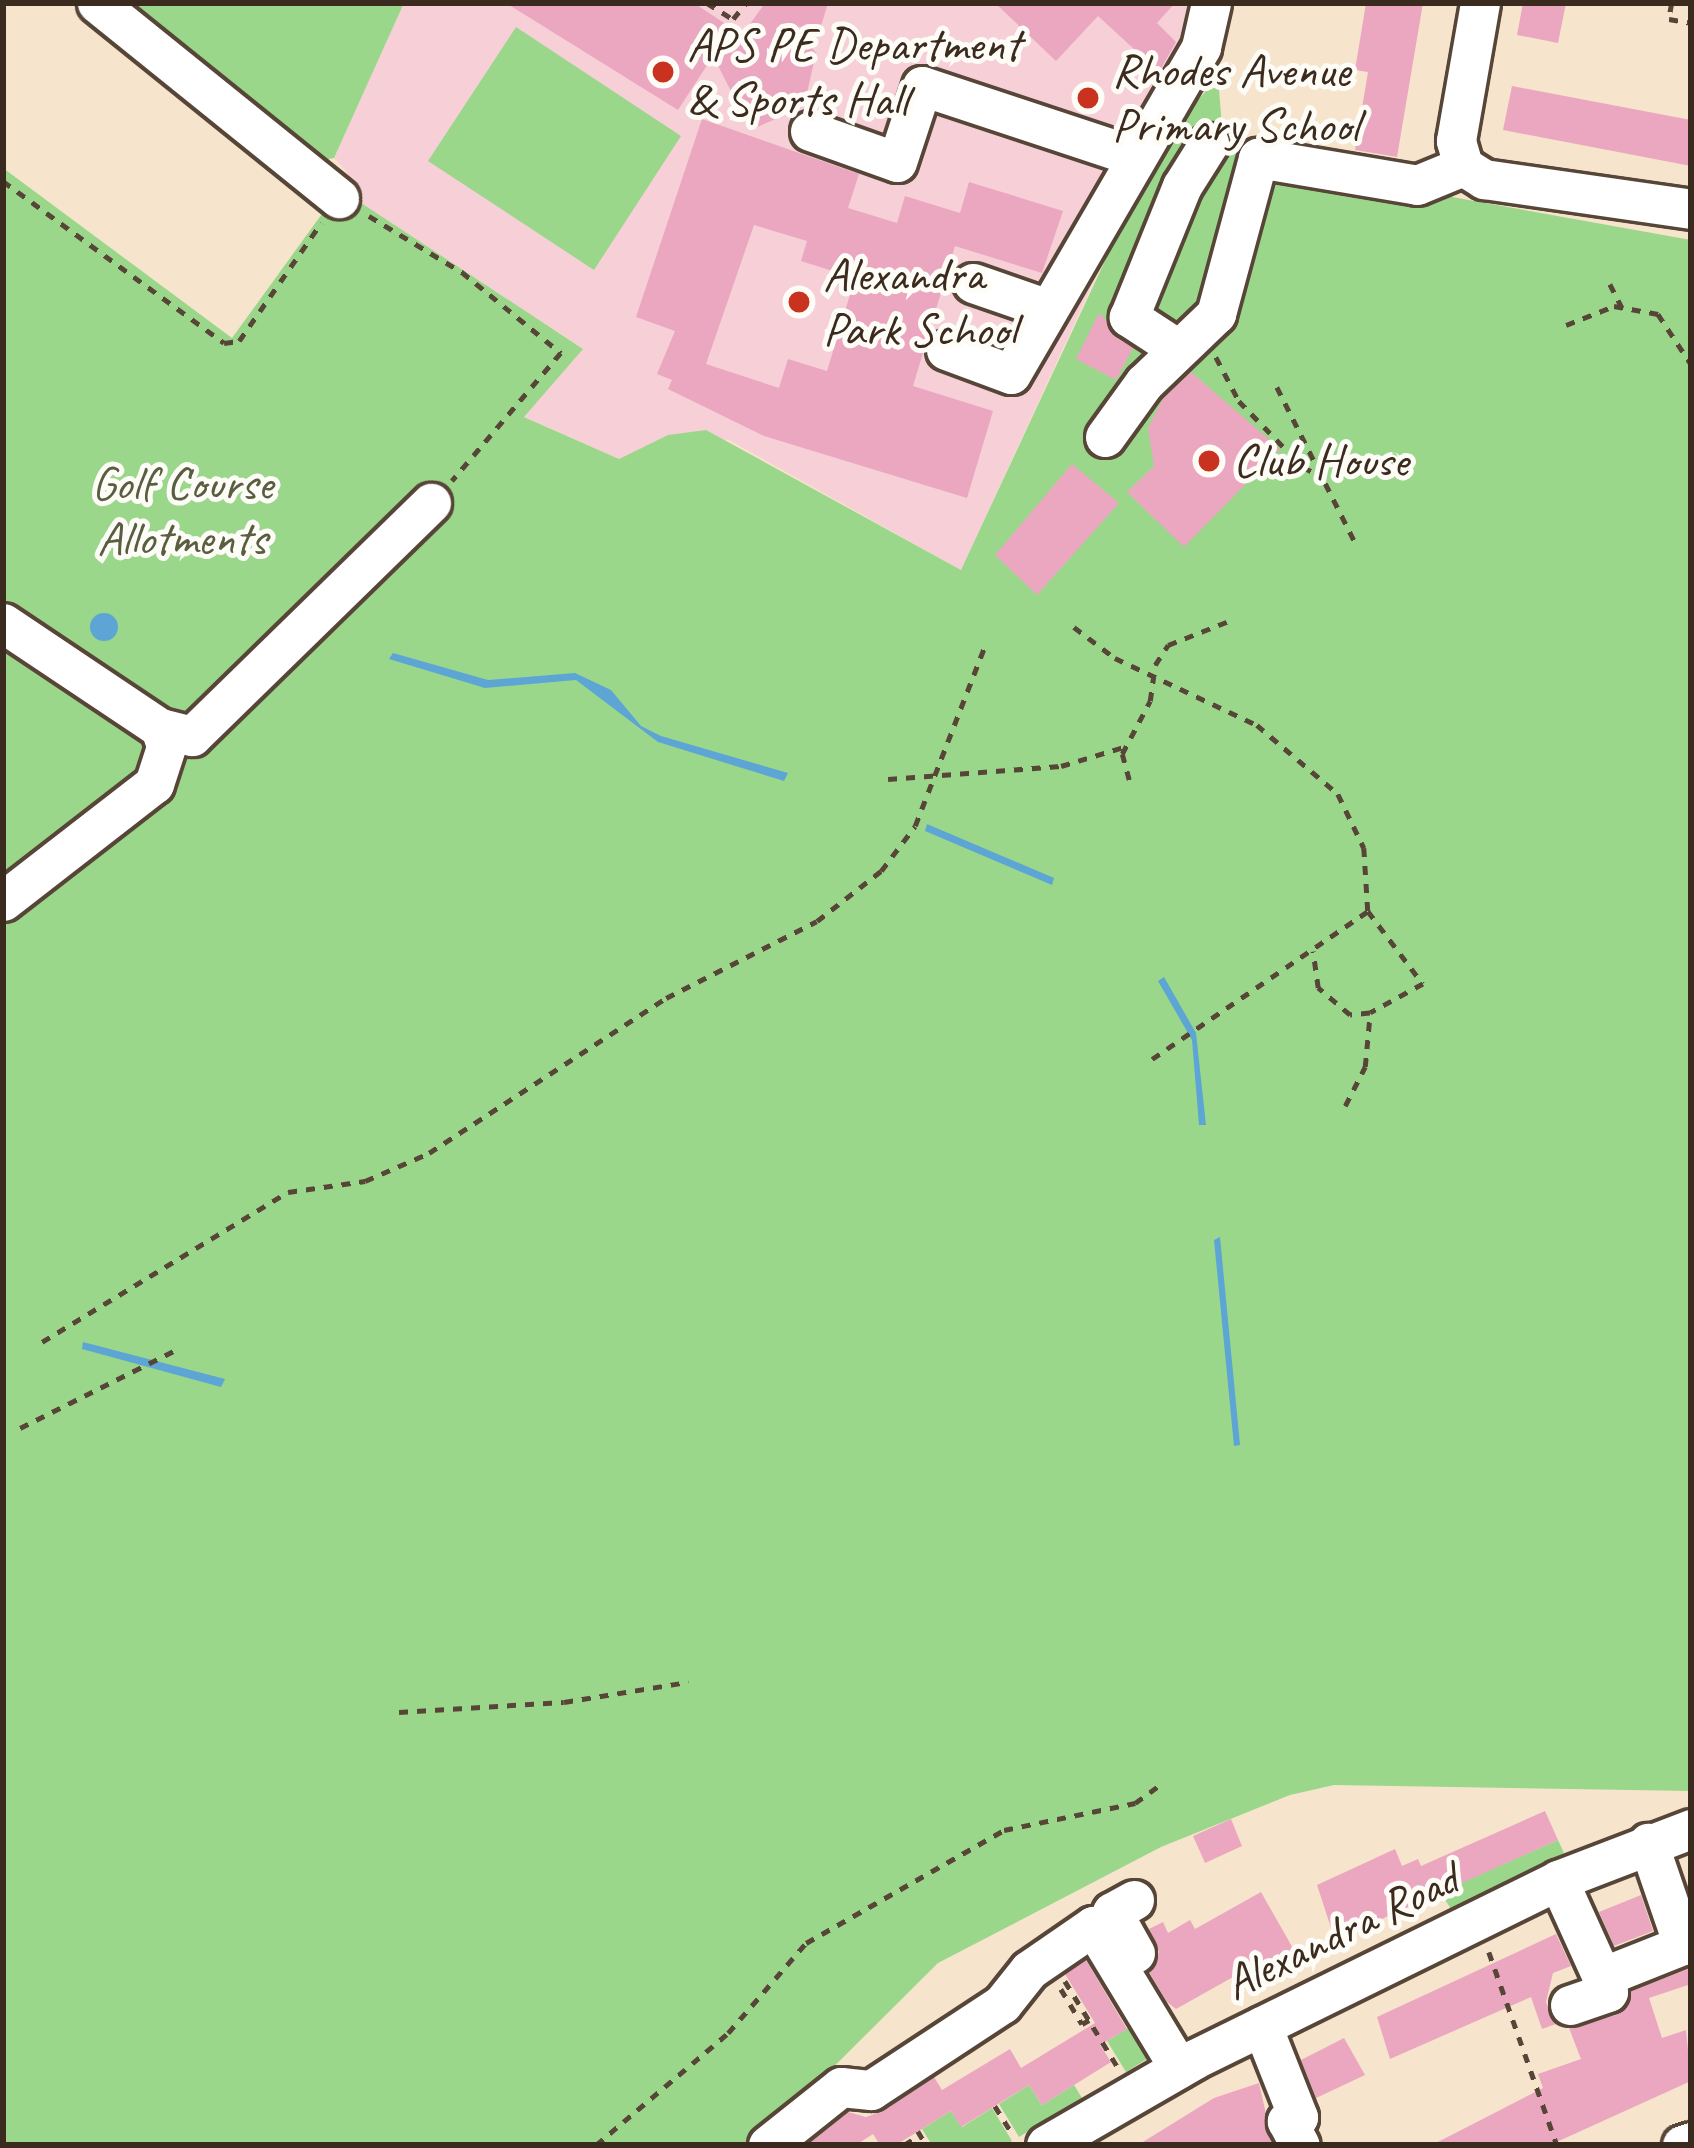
<!DOCTYPE html>
<style>
body{margin:0}
#map{position:relative;width:1694px;height:2148px;overflow:hidden;background:#f6e4cc;font-family:Caveat,sans-serif}
div>[style]{position:absolute}
.built>*{inset:0;background:#f6cfd7}
.green>*{inset:0;background:#9bd78b}
.water>*{inset:0;background:#5da5d4}
.round{border-radius:50%}
.building>*{inset:0;background:#eba7c0}
.path>*{height:4.5px;margin-top:-2.25px;transform-origin:0;background:repeating-linear-gradient(90deg,#574638 0 9px,transparent 0 18px)}
.roads{filter:drop-shadow(3px 0 #574638) drop-shadow(-3px 0 #574638) drop-shadow(0 3px #574638) drop-shadow(0 -3px #574638)}
.minor>*{height:39px;margin:-19.5px;padding:0 19.5px;transform-origin:19.5px;border-radius:19.5px;background:#fff}
.dots>*{width:33px;height:33px;translate:-50% -50%;box-sizing:border-box;border:6px solid #fdfcf7;border-radius:50%}
span{translate:-50% -50%;white-space:nowrap;text-align:center;line-height:1.15;-webkit-text-stroke:10px #fdfcf7;paint-order:stroke}
.poi-label{font-size:48px;color:#3b2a1e}
.left{translate:0 -50%;text-align:left}
.park-label{font-size:48px;color:#585e3f}
.street-label{font-size:48px;color:#3b2a1e}
.frame{position:absolute;inset:0;border:6px solid #3b2a1e;pointer-events:none}
</style>
<div id="map">
<div class="built">
<div style="clip-path:polygon(404px 3px,1222px 3px,961px 570px,729px 440px,668px 435px,619px 459px,523px 416px,582px 348px,340px 189px,347px 172px,334px 158px)"></div>
</div>
<div class="green">
<div style="clip-path:polygon(97px 3px,404px 3px,334px 158px,323px 160px)"></div>
<div style="clip-path:polygon(516px 27px,681px 136px,594px 270px,428px 161px)"></div>
<div style="clip-path:polygon(1218px 77px,1223px 139px,1430px 193px,1691px 240px,1691px 1791px,1334px 1785px,1290px 1795px,1161px 1847px,938px 1963px,755px 2145px,3px 2145px,3px 168px,232px 338px,340px 189px,583px 349px,524px 417px,619px 459px,668px 435px,706px 430px,961px 570px,1159px 145px)"></div>
<div style="clip-path:polygon(1558px 1840px,1564px 1853px,1451px 1909px,1440px 1892px)"></div>
<div style="clip-path:polygon(1141px 2020px,1160px 2051px,1126px 2072px,1107px 2041px)"></div>
<div style="clip-path:polygon(1029px 2085px,1042px 2105px,1074px 2085px,1082px 2098px,1019px 2137px,999px 2104px)"></div>
<div style="clip-path:polygon(992px 2108px,1012px 2141px,1006px 2145px,932px 2145px,922px 2129px,951px 2111px,962px 2127px)"></div>
</div>
<div class="water">
<div class="round" style="left:90px;top:613px;width:28px;height:28px"></div>
<div style="clip-path:polygon(393px 653px,488px 680px,575px 673px,611px 690px,641px 726px,661px 736px,788px 773px,784px 781px,658px 742px,576px 680px,485px 688px,389px 659px)"></div>
<div style="clip-path:polygon(927px 824px,1054px 878px,1052px 885px,925px 831px)"></div>
<div style="clip-path:polygon(1164px 977px,1196px 1033px,1206px 1125px,1199px 1125px,1192px 1040px,1158px 981px)"></div>
<div style="clip-path:polygon(1220px 1237px,1240px 1445px,1234px 1446px,1214px 1240px)"></div>
<div style="clip-path:polygon(83px 1342px,225px 1379px,221px 1387px,82px 1349px)"></div>
</div>
<div class="building">
<div style="clip-path:polygon(506px 3px,694px 3px,742px 35px,765px 3px,828px 3px,821px 26px,795px 27px,816px 53px,804px 106px,751px 130px,713px 56px,678px 110px)"></div>
<div style="clip-path:polygon(995px 3px,1175px 3px,1157px 23px,1176px 42px,1159px 72px,1098px 16px,1056px 61px)"></div>
<div style="clip-path:polygon(1366px 3px,1423px 3px,1397px 157px,1355px 150px,1368px 72px,1355px 70px)"></div>
<div style="clip-path:polygon(1523px 3px,1566px 3px,1558px 43px,1517px 35px)"></div>
<div style="clip-path:polygon(1512px 86px,1691px 120px,1691px 166px,1503px 130px)"></div>
<div style="clip-path:polygon(evenodd,702px 119px,859px 174px,848px 208px,897px 223px,905px 196px,960px 213px,969px 182px,1063px 211px,1042px 273px,955px 246px,913px 386px,993px 411px,967px 498px,764px 436px,668px 389px,672px 380px,657px 374px,675px 331px,636px 317px,702px 119px,754px 225px,807px 241px,801px 261px,855px 278px,827px 371px,788px 359px,779px 388px,706px 364px,754px 225px)"></div>
<div style="clip-path:polygon(1099px 313px,1133px 348px,1116px 380px,1076px 359px)"></div>
<div style="clip-path:polygon(1191px 372px,1280px 449px,1184px 547px,1127px 492px,1154px 466px,1148px 428px,1164px 397px)"></div>
<div style="clip-path:polygon(1072px 464px,1119px 503px,1037px 595px,995px 555px)"></div>
<div style="clip-path:polygon(1545px 1811px,1558px 1840px,1335px 1940px,1317px 1885px,1395px 1849px,1402px 1866px,1418px 1859px,1421px 1866px)"></div>
<div style="clip-path:polygon(1231px 1819px,1242px 1846px,1205px 1863px,1193px 1836px)"></div>
<div style="clip-path:polygon(1261px 1892px,1299px 1959px,1251px 1987px,1242px 1972px,1176px 2009px,1167px 2002px,1149px 1972px,1159px 1952px,1149px 1929px,1163px 1922px,1168px 1933px,1190px 1920px,1195px 1929px)"></div>
<div style="clip-path:polygon(1641px 1895px,1653px 1931px,1614px 1946px,1599px 1912px)"></div>
<div style="clip-path:polygon(1556px 1934px,1571px 1966px,1553px 1973px,1546px 2002px,1556px 2024px,1542px 2029px,1531px 1997px,1390px 2059px,1377px 2017px)"></div>
<div style="clip-path:polygon(1086px 1960px,1127px 2029px,1100px 2045px,1111px 2062px,1042px 2105px,1029px 2085px,961px 2127px,951px 2111px,896px 2145px,880px 2145px,873px 2134px,856px 2145px,807px 2145px,848px 2112px,866px 2117px,883px 2111px,934px 2077px,942px 2090px,1010px 2049px,1021px 2068px,1095px 2023px,1065px 1974px)"></div>
<div style="clip-path:polygon(1691px 1968px,1691px 1984px,1649px 1998px,1662px 2038px,1686px 2030px,1691px 2081px,1550px 2145px,1432px 2145px,1543px 2088px,1538px 2074px,1581px 2059px,1569px 2028px,1616px 2015px,1631px 1991px)"></div>
<div style="clip-path:polygon(1344px 2038px,1365px 2075px,1316px 2098px,1301px 2060px)"></div>
<div style="clip-path:polygon(1259px 2083px,1273px 2145px,1138px 2145px,1214px 2098px)"></div>
</div>
<div class="path">
<div style="left:249px;top:3px;width:40px"></div>
<div style="left:707px;top:3px;width:31px;rotate:32deg"></div>
<div style="left:733px;top:19px;width:21px;rotate:-51deg"></div>
<div style="left:1672px;top:3px;width:16px;rotate:101deg"></div>
<div style="left:1669px;top:19px;width:22px;rotate:10deg"></div>
<div style="left:3px;top:181px;width:274px;rotate:36.2deg"></div>
<div style="left:224px;top:343px;width:15px;rotate:-8deg"></div>
<div style="left:239px;top:341px;width:144px;rotate:-55.2deg"></div>
<div style="left:369px;top:216px;width:109px;rotate:31.1deg"></div>
<div style="left:462px;top:272px;width:128px;rotate:39.3deg"></div>
<div style="left:561px;top:353px;width:168px;rotate:130.4deg"></div>
<div style="left:1610px;top:284px;width:27px;rotate:63deg"></div>
<div style="left:1566px;top:325px;width:52px;rotate:-21.6deg"></div>
<div style="left:1614px;top:306px;width:45px;rotate:10.3deg"></div>
<div style="left:1658px;top:314px;width:60px;rotate:56.6deg"></div>
<div style="left:1216px;top:357px;width:50px;rotate:62.4deg"></div>
<div style="left:1239px;top:401px;width:92px;rotate:45.9deg"></div>
<div style="left:1303px;top:467px;width:20px;rotate:27deg"></div>
<div style="left:1277px;top:387px;width:176px;rotate:63.3deg"></div>
<div style="left:1074px;top:627px;width:51px;rotate:37.1deg"></div>
<div style="left:1115px;top:658px;width:157px;rotate:25.3deg"></div>
<div style="left:1257px;top:725px;width:106px;rotate:40.4deg"></div>
<div style="left:1338px;top:794px;width:60px;rotate:64.3deg"></div>
<div style="left:1364px;top:848px;width:63px;rotate:86.4deg"></div>
<div style="left:1368px;top:911px;width:91px;rotate:53deg"></div>
<div style="left:1423px;top:984px;width:60px;rotate:151.3deg"></div>
<div style="left:1370px;top:1013px;width:20px;rotate:174deg"></div>
<div style="left:1350px;top:1015px;width:42px;rotate:-139.8deg"></div>
<div style="left:1318px;top:988px;width:37px;rotate:-98deg"></div>
<div style="left:888px;top:779px;width:173px;rotate:-4.3deg"></div>
<div style="left:1061px;top:766px;width:66px;rotate:-16.8deg"></div>
<div style="left:1129px;top:780px;width:27px;rotate:-105deg"></div>
<div style="left:1122px;top:754px;width:60px;rotate:-62.2deg"></div>
<div style="left:1150px;top:701px;width:36px;rotate:-82deg"></div>
<div style="left:1155px;top:665px;width:24px;rotate:-57deg"></div>
<div style="left:1168px;top:645px;width:66px;rotate:-21.5deg"></div>
<div style="left:1152px;top:1059px;width:262px;rotate:-34.4deg"></div>
<div style="left:1345px;top:1106px;width:44px;rotate:-62.9deg"></div>
<div style="left:1365px;top:1067px;width:54px;rotate:-84.7deg"></div>
<div style="left:42px;top:1342px;width:288px;rotate:-31.4deg"></div>
<div style="left:288px;top:1192px;width:78px;rotate:-8.1deg"></div>
<div style="left:365px;top:1181px;width:70px;rotate:-23.6deg"></div>
<div style="left:429px;top:1153px;width:283px;rotate:-33.2deg"></div>
<div style="left:666px;top:998px;width:169px;rotate:-27deg"></div>
<div style="left:817px;top:921px;width:81px;rotate:-38deg"></div>
<div style="left:881px;top:871px;width:56px;rotate:-52.9deg"></div>
<div style="left:915px;top:826px;width:191px;rotate:-68.8deg"></div>
<div style="left:20px;top:1428px;width:179px;rotate:-26.6deg"></div>
<div style="left:399px;top:1712px;width:165px;rotate:-3.5deg"></div>
<div style="left:564px;top:1702px;width:126px;rotate:-9.2deg"></div>
<div style="left:1489px;top:1952px;width:205px;rotate:70.6deg"></div>
<div style="left:1065px;top:1981px;width:103px;rotate:58.5deg"></div>
<div style="left:1061px;top:1989px;width:41px;rotate:59deg"></div>
<div style="left:1082px;top:2024px;width:8px;rotate:-30deg"></div>
<div style="left:995px;top:2106px;width:34px;rotate:58deg"></div>
<div style="left:918px;top:2131px;width:16px;rotate:60deg"></div>
<div style="left:596px;top:2145px;width:173px;rotate:-40.3deg"></div>
<div style="left:728px;top:2033px;width:119px;rotate:-49.1deg"></div>
<div style="left:806px;top:1943px;width:228px;rotate:-29.7deg"></div>
<div style="left:1004px;top:1830px;width:134px;rotate:-11.6deg"></div>
<div style="left:1135px;top:1803px;width:34px;rotate:-36deg"></div>
<div style="left:904px;top:2145px;width:19px;rotate:-32deg"></div>
</div>
<div class="roads">
<div class="minor">
<div style="left:97px;top:3px;width:311px;rotate:38.9deg"></div>
<div style="left:1480px;top:3px;width:140px;rotate:99.9deg"></div>
<div style="left:1456px;top:141px;width:26px;rotate:74deg"></div>
<div style="left:1463px;top:166px;width:25px;rotate:32deg"></div>
<div style="left:1484px;top:179px;width:209px;rotate:8.2deg"></div>
<div style="left:810px;top:131px;width:92px;rotate:19.6deg"></div>
<div style="left:897px;top:162px;width:80px;rotate:-71.8deg"></div>
<div style="left:922px;top:86px;width:223px;rotate:18.3deg"></div>
<div style="left:973px;top:283px;width:79px;rotate:19.1deg"></div>
<div style="left:1178px;top:349px;width:59px;rotate:-146.9deg"></div>
<div style="left:1129px;top:317px;width:141px;rotate:-68deg"></div>
<div style="left:1182px;top:186px;width:51px;rotate:-57.9deg"></div>
<div style="left:946px;top:350px;width:69px;rotate:20.3deg"></div>
<div style="left:1011px;top:374px;width:378px;rotate:-59.8deg"></div>
<div style="left:1201px;top:47px;width:45px;rotate:-77.2deg"></div>
<div style="left:1105px;top:437px;width:67px;rotate:-54.2deg"></div>
<div style="left:1144px;top:383px;width:100px;rotate:-43.8deg"></div>
<div style="left:1216px;top:314px;width:162px;rotate:-74.9deg"></div>
<div style="left:1258px;top:158px;width:161px;rotate:9.6deg"></div>
<div style="left:1417px;top:185px;width:50px;rotate:-22.4deg"></div>
<div style="left:3px;top:623px;width:189px;rotate:33.8deg"></div>
<div style="left:160px;top:728px;width:33px;rotate:14deg"></div>
<div style="left:192px;top:736px;width:334px;rotate:-44.3deg"></div>
<div style="left:3px;top:901px;width:191px;rotate:-37.8deg"></div>
<div style="left:154px;top:784px;width:40px;rotate:-72deg"></div>
<div style="left:166px;top:746px;width:19px;rotate:-108deg"></div>
<div style="left:1558px;top:1880px;width:107px;rotate:65.6deg"></div>
<div style="left:1134px;top:1900px;width:25px;rotate:151deg"></div>
<div style="left:1112px;top:1912px;width:47px;rotate:60.7deg"></div>
<div style="left:1570px;top:2005px;width:40px;rotate:-18.9deg"></div>
<div style="left:1608px;top:1992px;width:16px;rotate:-112deg"></div>
<div style="left:1602px;top:1977px;width:87px;rotate:-21.6deg"></div>
<div style="left:1683px;top:1945px;width:108px;rotate:-108.9deg"></div>
<div style="left:1262px;top:2026px;width:98px;rotate:68.4deg"></div>
<div style="left:1298px;top:2117px;width:12px;rotate:160deg"></div>
<div style="left:1287px;top:2121px;width:27px;rotate:62deg"></div>
<div style="left:768px;top:2145px;width:93px;rotate:-38.5deg"></div>
<div style="left:841px;top:2087px;width:30px;rotate:6deg"></div>
<div style="left:871px;top:2090px;width:157px;rotate:-33.3deg"></div>
<div style="left:1002px;top:2004px;width:43px;rotate:-51.5deg"></div>
<div style="left:1029px;top:1970px;width:78px;rotate:-34.5deg"></div>
<div style="left:1093px;top:1926px;width:166px;rotate:58.8deg"></div>
<div style="left:1046px;top:2145px;width:172px;rotate:-30deg"></div>
<div style="left:1195px;top:2059px;width:405px;rotate:-26.2deg"></div>
<div style="left:1558px;top:1880px;width:142px;rotate:-21deg"></div>
<div style="left:1682px;top:2145px;width:9px;rotate:-18deg"></div>
</div>
</div>
<div class="dots">
<div style="left:663px;top:72px;background:#c8321e"></div>
<div style="left:1088px;top:98px;background:#c8321e"></div>
<div style="left:799px;top:302px;background:#c8321e"></div>
<div style="left:1209px;top:461px;background:#c8321e"></div>
</div>
<div class="poi-label">
<span class="left" style="left:687px;top:72px">APS PE Department<br>&amp; Sports Hall</span>
<span class="left" style="left:1112px;top:98px">Rhodes Avenue<br>Primary School</span>
<span class="left" style="left:823px;top:302px">Alexandra<br>Park School</span>
<span class="left" style="left:1233px;top:461px">Club House</span>
</div>
<div class="park-label">
<span style="left:182px;top:511px">Golf Course<br>Allotments</span>
</div>
<div class="street-label">
<span style="left:1341px;top:1931px;rotate:-26deg">Alexandra Road</span>
</div>
<div class="frame"></div>
</div>
